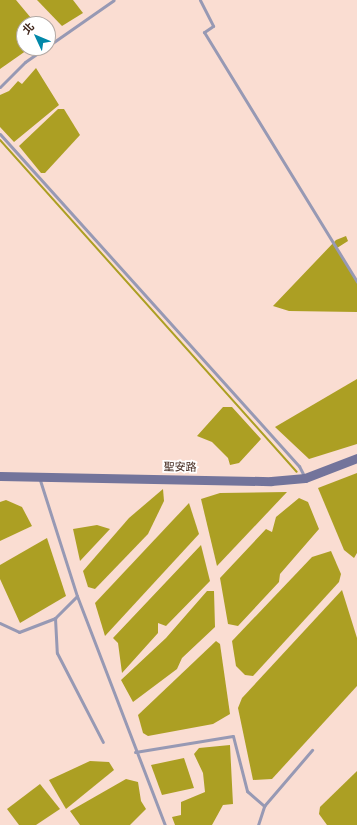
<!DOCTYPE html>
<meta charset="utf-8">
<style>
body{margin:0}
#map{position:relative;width:357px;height:825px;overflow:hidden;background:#faddd2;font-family:"IBM Plex Sans","Noto Sans TC",sans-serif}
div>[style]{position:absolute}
.water>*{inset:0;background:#ac9f23}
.stream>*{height:2px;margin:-1px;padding:0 1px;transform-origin:1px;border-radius:1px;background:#ac9f23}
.lane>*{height:3px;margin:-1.5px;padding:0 1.5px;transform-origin:1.5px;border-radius:1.5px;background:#9799b4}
.secondary>*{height:9px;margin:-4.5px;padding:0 4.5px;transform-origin:4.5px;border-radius:4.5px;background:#73749b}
span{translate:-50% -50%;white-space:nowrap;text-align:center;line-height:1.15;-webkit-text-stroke:3.5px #fff;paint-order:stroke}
.street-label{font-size:11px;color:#41271c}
.north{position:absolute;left:16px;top:16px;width:40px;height:40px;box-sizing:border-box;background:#fff;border:1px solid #b3a9a4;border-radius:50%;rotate:314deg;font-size:11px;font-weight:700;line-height:16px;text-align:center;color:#41271c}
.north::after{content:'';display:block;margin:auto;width:14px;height:18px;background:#0188a9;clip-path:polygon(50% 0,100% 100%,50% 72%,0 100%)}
</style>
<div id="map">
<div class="water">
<div style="clip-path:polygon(0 0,16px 0,36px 24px,24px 24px,24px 48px,30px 48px,0 69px)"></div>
<div style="clip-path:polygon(37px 0,73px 0,83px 13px,62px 26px)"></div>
<div style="clip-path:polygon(36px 68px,59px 105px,14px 142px,0 127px,0 95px,9px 91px,18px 81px,22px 84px)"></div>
<div style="clip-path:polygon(58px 109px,64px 109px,80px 135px,45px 173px,41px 173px,19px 146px)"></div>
<div style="clip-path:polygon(346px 236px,348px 241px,337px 248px,357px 283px,357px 312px,289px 311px,273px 306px,336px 240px)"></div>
<div style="clip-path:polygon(357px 379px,357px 444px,309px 459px,275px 427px)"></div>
<div style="clip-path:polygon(223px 407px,232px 407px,261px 439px,239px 463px,230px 465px,228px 458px,212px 442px,197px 436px)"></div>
<div style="clip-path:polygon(357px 473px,357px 553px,354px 558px,344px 550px,318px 488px)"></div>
<div style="clip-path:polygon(163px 489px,164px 501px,148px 534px,95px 589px,88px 587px,83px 571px,129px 518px)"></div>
<div style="clip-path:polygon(287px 492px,217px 566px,201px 499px,220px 493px)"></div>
<div style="clip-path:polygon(299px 498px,308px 502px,319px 529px,280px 574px,279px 582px,238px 626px,228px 624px,220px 578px,266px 529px,272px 532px,276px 517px)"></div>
<div style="clip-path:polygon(6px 500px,22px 507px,32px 526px,0 541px,0 502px)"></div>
<div style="clip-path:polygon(189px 503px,199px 534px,105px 636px,95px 603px)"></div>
<div style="clip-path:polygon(97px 525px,110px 529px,80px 561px,73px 529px)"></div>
<div style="clip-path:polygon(47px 538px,66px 596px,20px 623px,0 579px,0 565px)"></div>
<div style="clip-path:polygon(201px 545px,210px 581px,166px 626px,158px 623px,158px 633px,122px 673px,118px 643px,113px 638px)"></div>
<div style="clip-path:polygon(331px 551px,341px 574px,339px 582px,253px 676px,245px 675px,236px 666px,232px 641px,312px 557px)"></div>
<div style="clip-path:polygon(342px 590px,357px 638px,357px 686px,272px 779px,253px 780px,238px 708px,242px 698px)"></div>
<div style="clip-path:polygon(207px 591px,214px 591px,215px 627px,182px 658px,177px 669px,133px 702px,121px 680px,166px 638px)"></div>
<div style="clip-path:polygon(216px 641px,220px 644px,230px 714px,213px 724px,148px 736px,143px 733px,138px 715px)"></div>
<div style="clip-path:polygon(230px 745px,233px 804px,223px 805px,212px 825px,175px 825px,172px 817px,181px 815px,181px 802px,205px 792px,203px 773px,194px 754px,199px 748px)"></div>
<div style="clip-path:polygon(184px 758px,194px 788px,162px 795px,151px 765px)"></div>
<div style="clip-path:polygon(90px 761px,109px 762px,114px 770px,66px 809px,49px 780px)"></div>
<div style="clip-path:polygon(357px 771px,357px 825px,327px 825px,319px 814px,320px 807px)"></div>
<div style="clip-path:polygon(126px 779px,138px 782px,141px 801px,146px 809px,130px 825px,80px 825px,70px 811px)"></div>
<div style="clip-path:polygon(40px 784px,60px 809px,36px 825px,19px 825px,7px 809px)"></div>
</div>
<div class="stream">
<div style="left:0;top:140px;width:445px;rotate:48.2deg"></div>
</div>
<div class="lane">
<div style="left:200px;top:0;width:29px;rotate:63deg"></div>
<div style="left:213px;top:26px;width:11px;rotate:146deg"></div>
<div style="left:204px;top:32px;width:293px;rotate:58.5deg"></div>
<div style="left:48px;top:46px;width:80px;rotate:-34.9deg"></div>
<div style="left:0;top:87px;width:35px;rotate:-45deg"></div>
<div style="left:25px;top:62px;width:24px;rotate:-35deg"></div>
<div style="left:0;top:134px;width:447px;rotate:48deg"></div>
<div style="left:299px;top:466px;width:11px;rotate:63deg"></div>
<div style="left:39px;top:477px;width:125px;rotate:72.3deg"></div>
<div style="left:77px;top:596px;width:245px;rotate:69deg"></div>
<div style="left:55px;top:618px;width:35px;rotate:87deg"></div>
<div style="left:57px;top:653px;width:100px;rotate:62.7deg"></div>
<div style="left:0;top:623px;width:21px;rotate:25deg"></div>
<div style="left:19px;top:632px;width:39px;rotate:-21deg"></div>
<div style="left:55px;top:618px;width:31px;rotate:-45deg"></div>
<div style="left:135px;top:752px;width:99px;rotate:-9.3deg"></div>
<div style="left:233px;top:736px;width:57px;rotate:75.7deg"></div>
<div style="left:247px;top:791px;width:23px;rotate:41deg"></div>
<div style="left:258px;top:825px;width:20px;rotate:-72deg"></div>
<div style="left:264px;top:806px;width:74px;rotate:-49.4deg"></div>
</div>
<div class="secondary">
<div style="left:0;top:476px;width:271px;rotate:1.1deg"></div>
<div style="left:271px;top:481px;width:34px;rotate:-5deg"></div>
<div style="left:305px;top:478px;width:56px;rotate:-21deg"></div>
</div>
<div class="street-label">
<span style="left:180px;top:467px;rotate:1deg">聖安路</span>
</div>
<div class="north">北</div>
</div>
